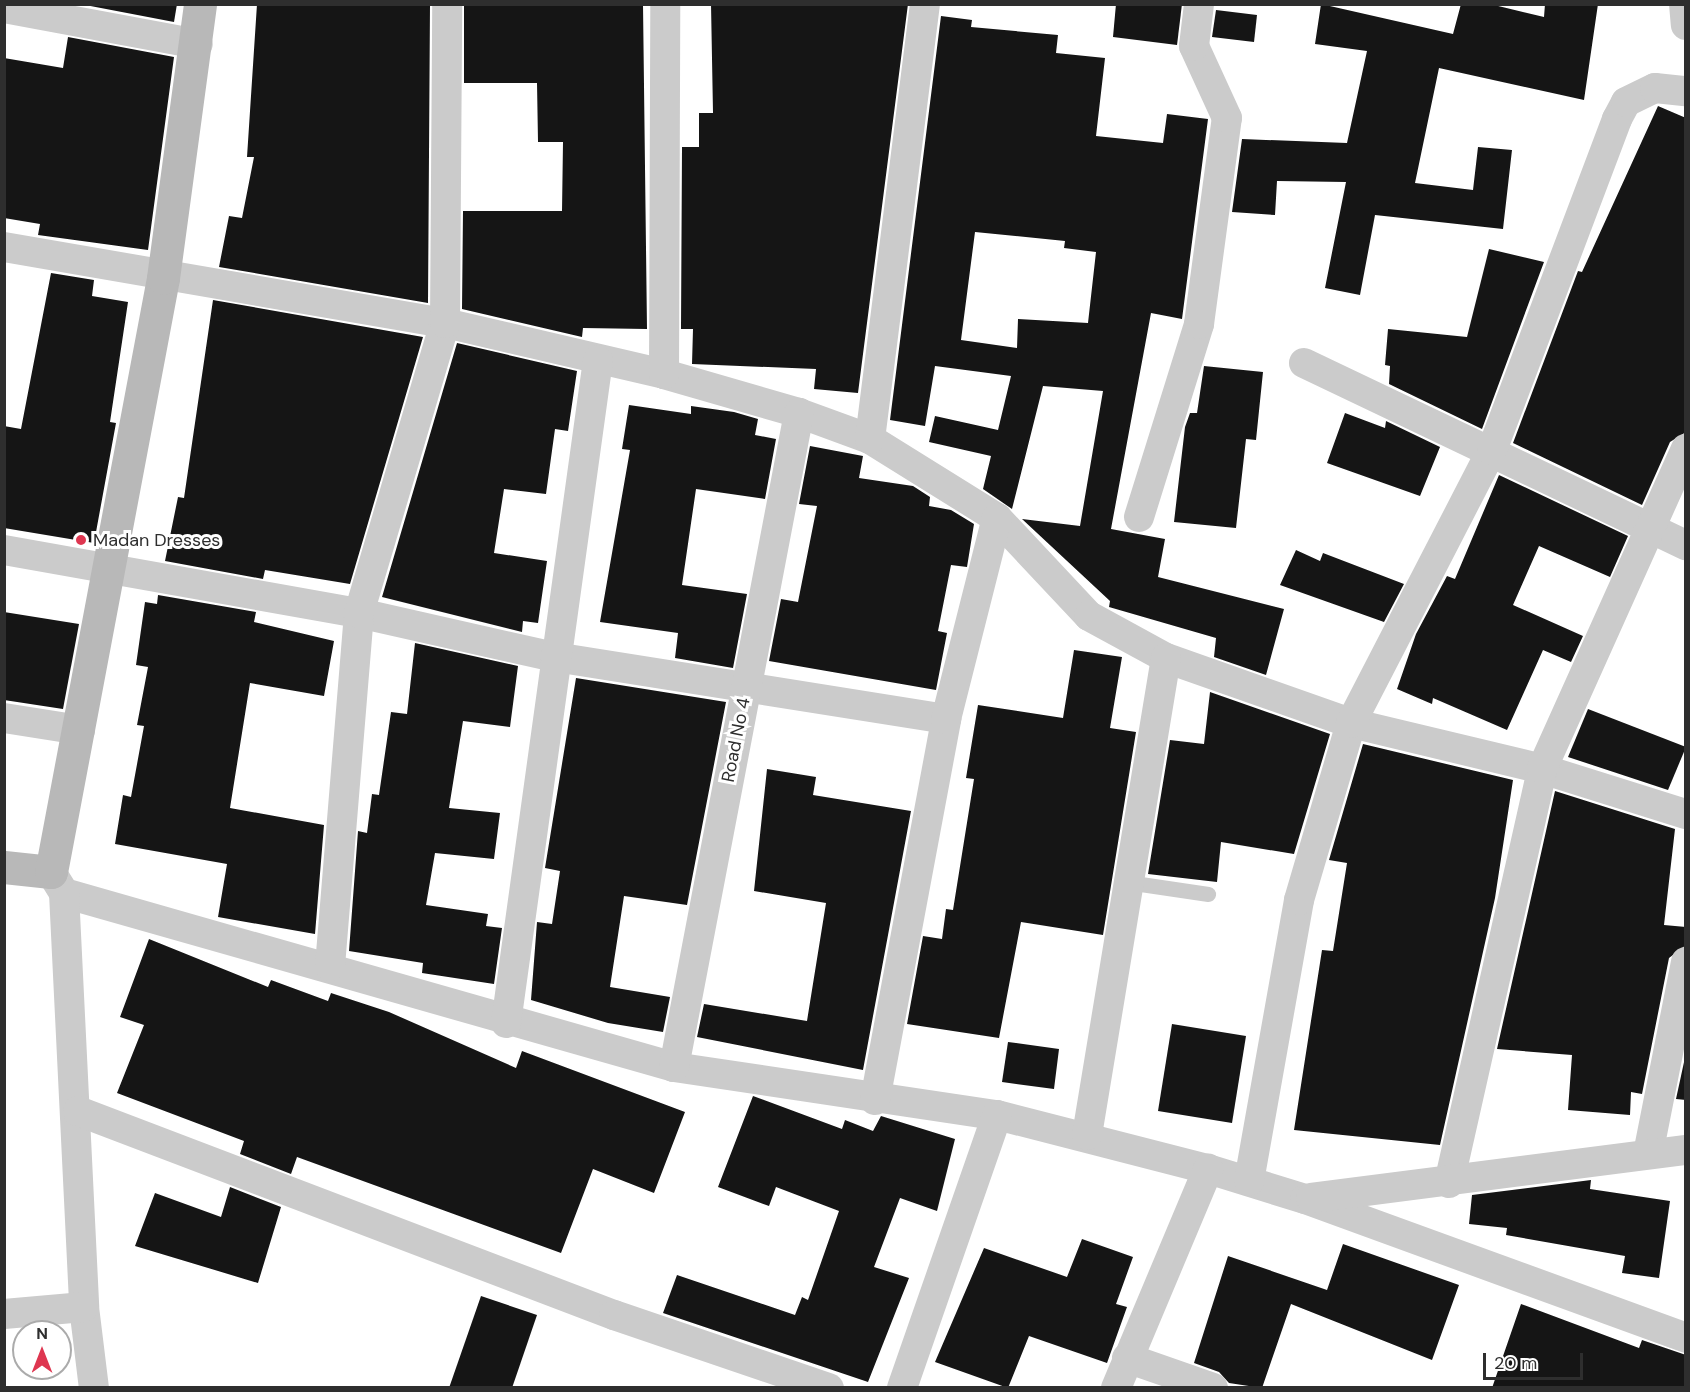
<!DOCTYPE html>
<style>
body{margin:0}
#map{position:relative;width:1690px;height:1392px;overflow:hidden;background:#fff;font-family:"DM Sans",sans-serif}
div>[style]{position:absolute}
.building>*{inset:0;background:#151515}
.lane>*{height:15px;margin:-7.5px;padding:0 7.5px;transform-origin:7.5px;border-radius:7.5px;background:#cbcbcb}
.street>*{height:30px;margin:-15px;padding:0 15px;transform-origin:15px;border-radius:15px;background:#cbcbcb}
.secondary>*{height:33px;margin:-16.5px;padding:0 16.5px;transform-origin:16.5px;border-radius:16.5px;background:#b8b8b8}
.dots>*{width:16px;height:16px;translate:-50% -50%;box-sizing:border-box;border:3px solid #fff;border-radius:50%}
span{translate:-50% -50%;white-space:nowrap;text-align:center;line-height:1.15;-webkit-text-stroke:6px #fff;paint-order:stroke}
.poi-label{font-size:18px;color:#2e2e2e}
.left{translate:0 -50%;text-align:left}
.street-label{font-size:18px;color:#2e2e2e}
.frame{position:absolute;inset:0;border:6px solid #2e2e2e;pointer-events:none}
.north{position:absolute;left:12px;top:1320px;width:60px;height:60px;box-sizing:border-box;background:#fff;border:2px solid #ababab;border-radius:50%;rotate:0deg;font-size:16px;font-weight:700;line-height:24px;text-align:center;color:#2e2e2e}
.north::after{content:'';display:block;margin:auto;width:21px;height:27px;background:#de3650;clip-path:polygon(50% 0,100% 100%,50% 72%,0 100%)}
.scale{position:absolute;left:1483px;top:1353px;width:100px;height:27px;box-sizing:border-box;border:3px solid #2e2e2e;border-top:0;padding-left:8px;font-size:18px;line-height:21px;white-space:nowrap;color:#2e2e2e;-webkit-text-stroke:4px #fff;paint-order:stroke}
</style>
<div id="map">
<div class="building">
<div style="clip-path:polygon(80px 4px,177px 4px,174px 22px)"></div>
<div style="clip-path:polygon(257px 4px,430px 4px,428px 303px,219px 267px,229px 216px,242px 218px,254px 157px,247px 157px)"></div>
<div style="clip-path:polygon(464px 4px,643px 4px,647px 329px,583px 328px,582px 337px,462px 309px,463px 211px,562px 211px,563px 142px,538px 142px,537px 83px,464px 83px)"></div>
<div style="clip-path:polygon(711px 4px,908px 4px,858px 393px,814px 389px,816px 369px,692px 364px,693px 329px,681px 329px,682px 147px,699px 147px,699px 113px,713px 113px)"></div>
<div style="clip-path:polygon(1116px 4px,1182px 4px,1177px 45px,1113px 37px)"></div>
<div style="clip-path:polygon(1321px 4px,1453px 34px,1461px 4px,1490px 4px,1544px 17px,1545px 4px,1598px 4px,1584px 100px,1439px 68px,1415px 183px,1473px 190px,1478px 147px,1512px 150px,1503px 229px,1375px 215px,1360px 295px,1325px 288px,1346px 182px,1277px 181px,1275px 215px,1232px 212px,1242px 139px,1347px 143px,1367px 51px,1315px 44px)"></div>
<div style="clip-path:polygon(1216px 10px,1257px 15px,1254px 42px,1212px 37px)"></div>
<div style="clip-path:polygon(evenodd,941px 16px,972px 20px,971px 27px,1058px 35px,1056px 53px,1105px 58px,1096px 136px,1163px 143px,1167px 114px,1208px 119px,1182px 319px,1151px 313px,1111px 529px,1165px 539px,1158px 577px,1284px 609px,1266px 675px,1214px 657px,1216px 638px,1109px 607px,1110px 601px,1022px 519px,1080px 526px,1103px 391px,1043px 386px,1012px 509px,983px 489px,991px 456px,929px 442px,935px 416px,998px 430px,1011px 376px,935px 366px,925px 426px,890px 420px,941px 16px,975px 232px,1065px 241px,1064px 248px,1096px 252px,1088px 323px,1018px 319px,1017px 348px,961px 340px,975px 232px)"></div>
<div style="clip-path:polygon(68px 37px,174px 57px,148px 250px,38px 235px,40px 224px,4px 218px,4px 58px,63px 68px)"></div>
<div style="clip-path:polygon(1658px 106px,1686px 118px,1686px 432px,1670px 442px,1642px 505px,1513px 443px,1578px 271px,1582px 272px)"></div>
<div style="clip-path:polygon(1489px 249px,1544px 262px,1482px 429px,1389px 384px,1390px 366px,1385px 365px,1388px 329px,1467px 337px)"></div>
<div style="clip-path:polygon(51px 273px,94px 280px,92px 296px,128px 302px,110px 422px,116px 423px,94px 543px,4px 528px,4px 426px,21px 429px)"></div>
<div style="clip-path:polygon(213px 300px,423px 337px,350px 584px,265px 570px,263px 579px,165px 561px,178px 497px,184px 498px)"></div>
<div style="clip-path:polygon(457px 343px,577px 371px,568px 431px,555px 429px,546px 494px,504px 489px,494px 553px,547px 561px,538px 623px,523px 621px,522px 632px,382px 597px)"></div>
<div style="clip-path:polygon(1204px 366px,1263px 372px,1256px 440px,1246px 439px,1236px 528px,1174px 522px,1185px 427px,1190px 413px,1197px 413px)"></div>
<div style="clip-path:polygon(629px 405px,691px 414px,691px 406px,734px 412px,758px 419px,755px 435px,776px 439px,765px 499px,696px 489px,682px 585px,747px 594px,733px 668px,675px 658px,678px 633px,600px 622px,630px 450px,622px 449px)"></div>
<div style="clip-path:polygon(1345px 413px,1385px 428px,1386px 421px,1440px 447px,1420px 496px,1327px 463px)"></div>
<div style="clip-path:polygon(810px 446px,863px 456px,859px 478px,913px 486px,930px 497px,929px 506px,951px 510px,974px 524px,967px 567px,951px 565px,938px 631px,947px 633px,936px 690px,769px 661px,781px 599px,798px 602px,817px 506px,799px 504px)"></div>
<div style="clip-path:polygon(1499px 475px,1628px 536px,1610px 577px,1539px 546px,1513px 605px,1583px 636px,1571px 662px,1543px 650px,1507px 730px,1433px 698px,1432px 704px,1397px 689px,1416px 634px,1447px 576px,1455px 579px)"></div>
<div style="clip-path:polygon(1296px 550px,1320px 561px,1323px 553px,1404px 584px,1384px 622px,1280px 585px)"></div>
<div style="clip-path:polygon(158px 595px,256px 612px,254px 622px,334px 641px,324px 696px,250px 683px,230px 808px,324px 825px,315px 934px,218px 917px,227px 864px,115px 844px,123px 795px,131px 797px,144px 726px,137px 725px,148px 667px,136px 665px,145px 602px,157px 604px)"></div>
<div style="clip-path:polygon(4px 612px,79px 624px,63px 709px,4px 700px)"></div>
<div style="clip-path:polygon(415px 643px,518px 666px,510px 727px,463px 721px,449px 808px,500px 813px,494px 859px,435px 853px,426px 905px,488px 914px,486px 926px,502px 928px,494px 984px,422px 973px,423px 963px,349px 951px,358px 831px,367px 833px,372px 794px,379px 795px,391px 712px,407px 714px)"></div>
<div style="clip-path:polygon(1074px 650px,1122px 657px,1110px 728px,1136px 732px,1103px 935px,1021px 922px,999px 1038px,907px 1024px,923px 936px,942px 939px,946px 909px,953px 910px,974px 779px,966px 778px,978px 705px,1063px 718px)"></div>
<div style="clip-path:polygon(576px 678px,726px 702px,687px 905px,624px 896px,610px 987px,670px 997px,663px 1032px,608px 1023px,531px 1000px,537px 922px,552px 924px,560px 871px,545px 868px)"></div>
<div style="clip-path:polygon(1210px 692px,1330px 734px,1294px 854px,1221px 842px,1217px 882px,1148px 874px,1170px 740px,1204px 744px)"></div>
<div style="clip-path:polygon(1588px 709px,1686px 747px,1668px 790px,1568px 757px)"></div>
<div style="clip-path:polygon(1363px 744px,1513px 780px,1495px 898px,1440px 1145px,1294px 1130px,1322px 950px,1333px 951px,1347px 863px,1329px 860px)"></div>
<div style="clip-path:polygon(767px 769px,816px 777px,813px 795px,911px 811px,863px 1070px,697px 1037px,704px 1004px,807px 1021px,826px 903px,754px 891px)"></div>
<div style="clip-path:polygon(1555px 791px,1675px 829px,1664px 925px,1686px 927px,1686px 945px,1669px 958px,1642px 1094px,1631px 1092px,1630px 1115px,1568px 1110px,1572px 1055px,1497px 1049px)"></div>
<div style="clip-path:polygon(149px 939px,268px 987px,271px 980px,328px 1001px,331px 993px,389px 1012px,516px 1068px,522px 1051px,685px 1112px,654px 1193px,593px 1169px,561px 1253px,297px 1157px,291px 1174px,240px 1154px,244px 1141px,117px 1093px,144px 1025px,120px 1017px)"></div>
<div style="clip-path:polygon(1172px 1024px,1246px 1036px,1232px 1123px,1158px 1111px)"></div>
<div style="clip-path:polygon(1008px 1042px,1059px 1049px,1054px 1089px,1002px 1082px)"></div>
<div style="clip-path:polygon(1686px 1053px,1686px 1100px,1676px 1099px)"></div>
<div style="clip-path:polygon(753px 1096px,842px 1129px,845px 1120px,873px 1131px,881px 1116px,955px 1139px,937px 1211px,900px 1198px,874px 1267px,909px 1278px,868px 1382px,663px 1313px,677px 1275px,795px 1315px,802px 1297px,808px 1300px,839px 1211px,776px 1187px,769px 1206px,718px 1187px)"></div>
<div style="clip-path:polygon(1591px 1180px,1590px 1189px,1670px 1201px,1659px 1278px,1622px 1273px,1625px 1256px,1506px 1235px,1507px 1228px,1469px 1224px,1472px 1195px)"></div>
<div style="clip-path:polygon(230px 1187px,281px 1207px,258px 1283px,135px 1246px,155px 1193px,221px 1217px)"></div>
<div style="clip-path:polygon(1082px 1239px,1133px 1257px,1116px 1304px,1127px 1307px,1107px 1363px,1029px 1336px,1008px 1388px,935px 1362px,984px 1248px,1067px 1277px)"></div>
<div style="clip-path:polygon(1343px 1244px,1459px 1285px,1432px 1360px,1291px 1304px,1262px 1388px,1229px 1383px,1219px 1372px,1194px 1363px,1228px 1256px,1327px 1290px)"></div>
<div style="clip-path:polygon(481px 1296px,537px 1315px,512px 1388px,449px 1388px)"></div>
<div style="clip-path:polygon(1521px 1304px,1639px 1348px,1642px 1340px,1686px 1355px,1686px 1388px,1492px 1388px)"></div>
</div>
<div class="lane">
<div style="left:1127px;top:882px;width:82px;rotate:8.4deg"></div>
</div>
<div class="street">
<div style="left:1684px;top:4px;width:21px;rotate:85deg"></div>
<div style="left:4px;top:8px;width:197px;rotate:10.5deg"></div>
<div style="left:4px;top:247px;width:448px;rotate:9.8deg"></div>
<div style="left:445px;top:323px;width:225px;rotate:13.1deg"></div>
<div style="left:664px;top:374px;width:141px;rotate:16.1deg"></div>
<div style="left:799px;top:413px;width:76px;rotate:20.1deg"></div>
<div style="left:870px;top:439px;width:150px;rotate:31.9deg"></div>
<div style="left:997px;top:518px;width:134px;rotate:46.8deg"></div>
<div style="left:1089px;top:616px;width:88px;rotate:28.6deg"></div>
<div style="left:1166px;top:658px;width:196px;rotate:19.4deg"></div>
<div style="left:1351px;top:723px;width:196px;rotate:13.5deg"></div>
<div style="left:1542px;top:769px;width:151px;rotate:17.4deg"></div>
<div style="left:1304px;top:363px;width:423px;rotate:25.5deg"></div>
<div style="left:664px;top:374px;width:370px;rotate:-89.8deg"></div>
<div style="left:870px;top:439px;width:438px;rotate:-82.8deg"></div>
<div style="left:1139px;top:517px;width:202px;rotate:-72.7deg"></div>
<div style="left:1199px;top:324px;width:208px;rotate:-82.3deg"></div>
<div style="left:1227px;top:118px;width:79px;rotate:-114.6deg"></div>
<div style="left:1194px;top:46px;width:42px;rotate:-83.2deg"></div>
<div style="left:4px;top:550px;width:361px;rotate:10.1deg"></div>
<div style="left:359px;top:613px;width:201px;rotate:12.7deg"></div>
<div style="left:555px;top:657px;width:396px;rotate:9deg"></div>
<div style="left:4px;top:718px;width:77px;rotate:9deg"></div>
<div style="left:51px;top:872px;width:25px;rotate:58deg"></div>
<div style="left:64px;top:893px;width:634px;rotate:15.92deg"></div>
<div style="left:674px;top:1067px;width:327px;rotate:8.5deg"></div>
<div style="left:997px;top:1115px;width:218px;rotate:14.4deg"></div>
<div style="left:1208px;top:1169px;width:102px;rotate:17.2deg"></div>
<div style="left:1305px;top:1199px;width:406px;rotate:20deg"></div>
<div style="left:64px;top:893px;width:414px;rotate:87.2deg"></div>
<div style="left:84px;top:1307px;width:82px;rotate:83deg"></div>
<div style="left:330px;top:966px;width:354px;rotate:-85.3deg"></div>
<div style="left:359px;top:613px;width:302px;rotate:-73.5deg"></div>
<div style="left:445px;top:323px;width:319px;rotate:-89.6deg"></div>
<div style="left:506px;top:1023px;width:669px;rotate:-82.1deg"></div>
<div style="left:674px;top:1067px;width:666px;rotate:-79.18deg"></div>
<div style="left:875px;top:1100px;width:388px;rotate:-79.4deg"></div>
<div style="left:946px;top:719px;width:207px;rotate:-75.8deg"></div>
<div style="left:78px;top:1111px;width:574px;rotate:20.84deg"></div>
<div style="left:614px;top:1315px;width:227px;rotate:18.8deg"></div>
<div style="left:1087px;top:1135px;width:483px;rotate:-80.6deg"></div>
<div style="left:1648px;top:1154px;width:196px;rotate:-78.8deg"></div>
<div style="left:1249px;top:1181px;width:285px;rotate:-79.9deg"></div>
<div style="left:1299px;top:900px;width:184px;rotate:-73.6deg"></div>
<div style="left:1351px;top:723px;width:307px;rotate:-62.7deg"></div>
<div style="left:1492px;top:450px;width:354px;rotate:-69.3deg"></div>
<div style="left:1617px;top:119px;width:19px;rotate:-62deg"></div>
<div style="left:1626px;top:102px;width:32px;rotate:-26deg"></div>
<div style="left:1655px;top:88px;width:31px;rotate:6deg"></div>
<div style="left:1449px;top:1183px;width:424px;rotate:-77.3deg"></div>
<div style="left:1542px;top:769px;width:351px;rotate:-65.8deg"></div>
<div style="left:1311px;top:1198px;width:378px;rotate:-7.3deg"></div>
<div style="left:4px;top:1314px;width:80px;rotate:-5deg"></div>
<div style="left:1127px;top:1358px;width:91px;rotate:19.2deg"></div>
<div style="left:902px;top:1388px;width:289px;rotate:-70.8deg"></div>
<div style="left:1116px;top:1388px;width:238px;rotate:-67.2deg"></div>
</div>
<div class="secondary">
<div style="left:4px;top:867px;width:47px;rotate:6.1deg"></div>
<div style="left:51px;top:872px;width:604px;rotate:-79.32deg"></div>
<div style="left:163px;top:278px;width:276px;rotate:-82.3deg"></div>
</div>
<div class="dots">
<div style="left:81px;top:540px;background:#de3650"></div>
</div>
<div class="poi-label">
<span class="left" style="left:93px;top:540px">Madan Dresses</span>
</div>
<div class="street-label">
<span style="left:736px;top:740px;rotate:-79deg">Road No 4</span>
</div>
<div class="frame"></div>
<div class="north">N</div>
<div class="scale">20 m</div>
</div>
